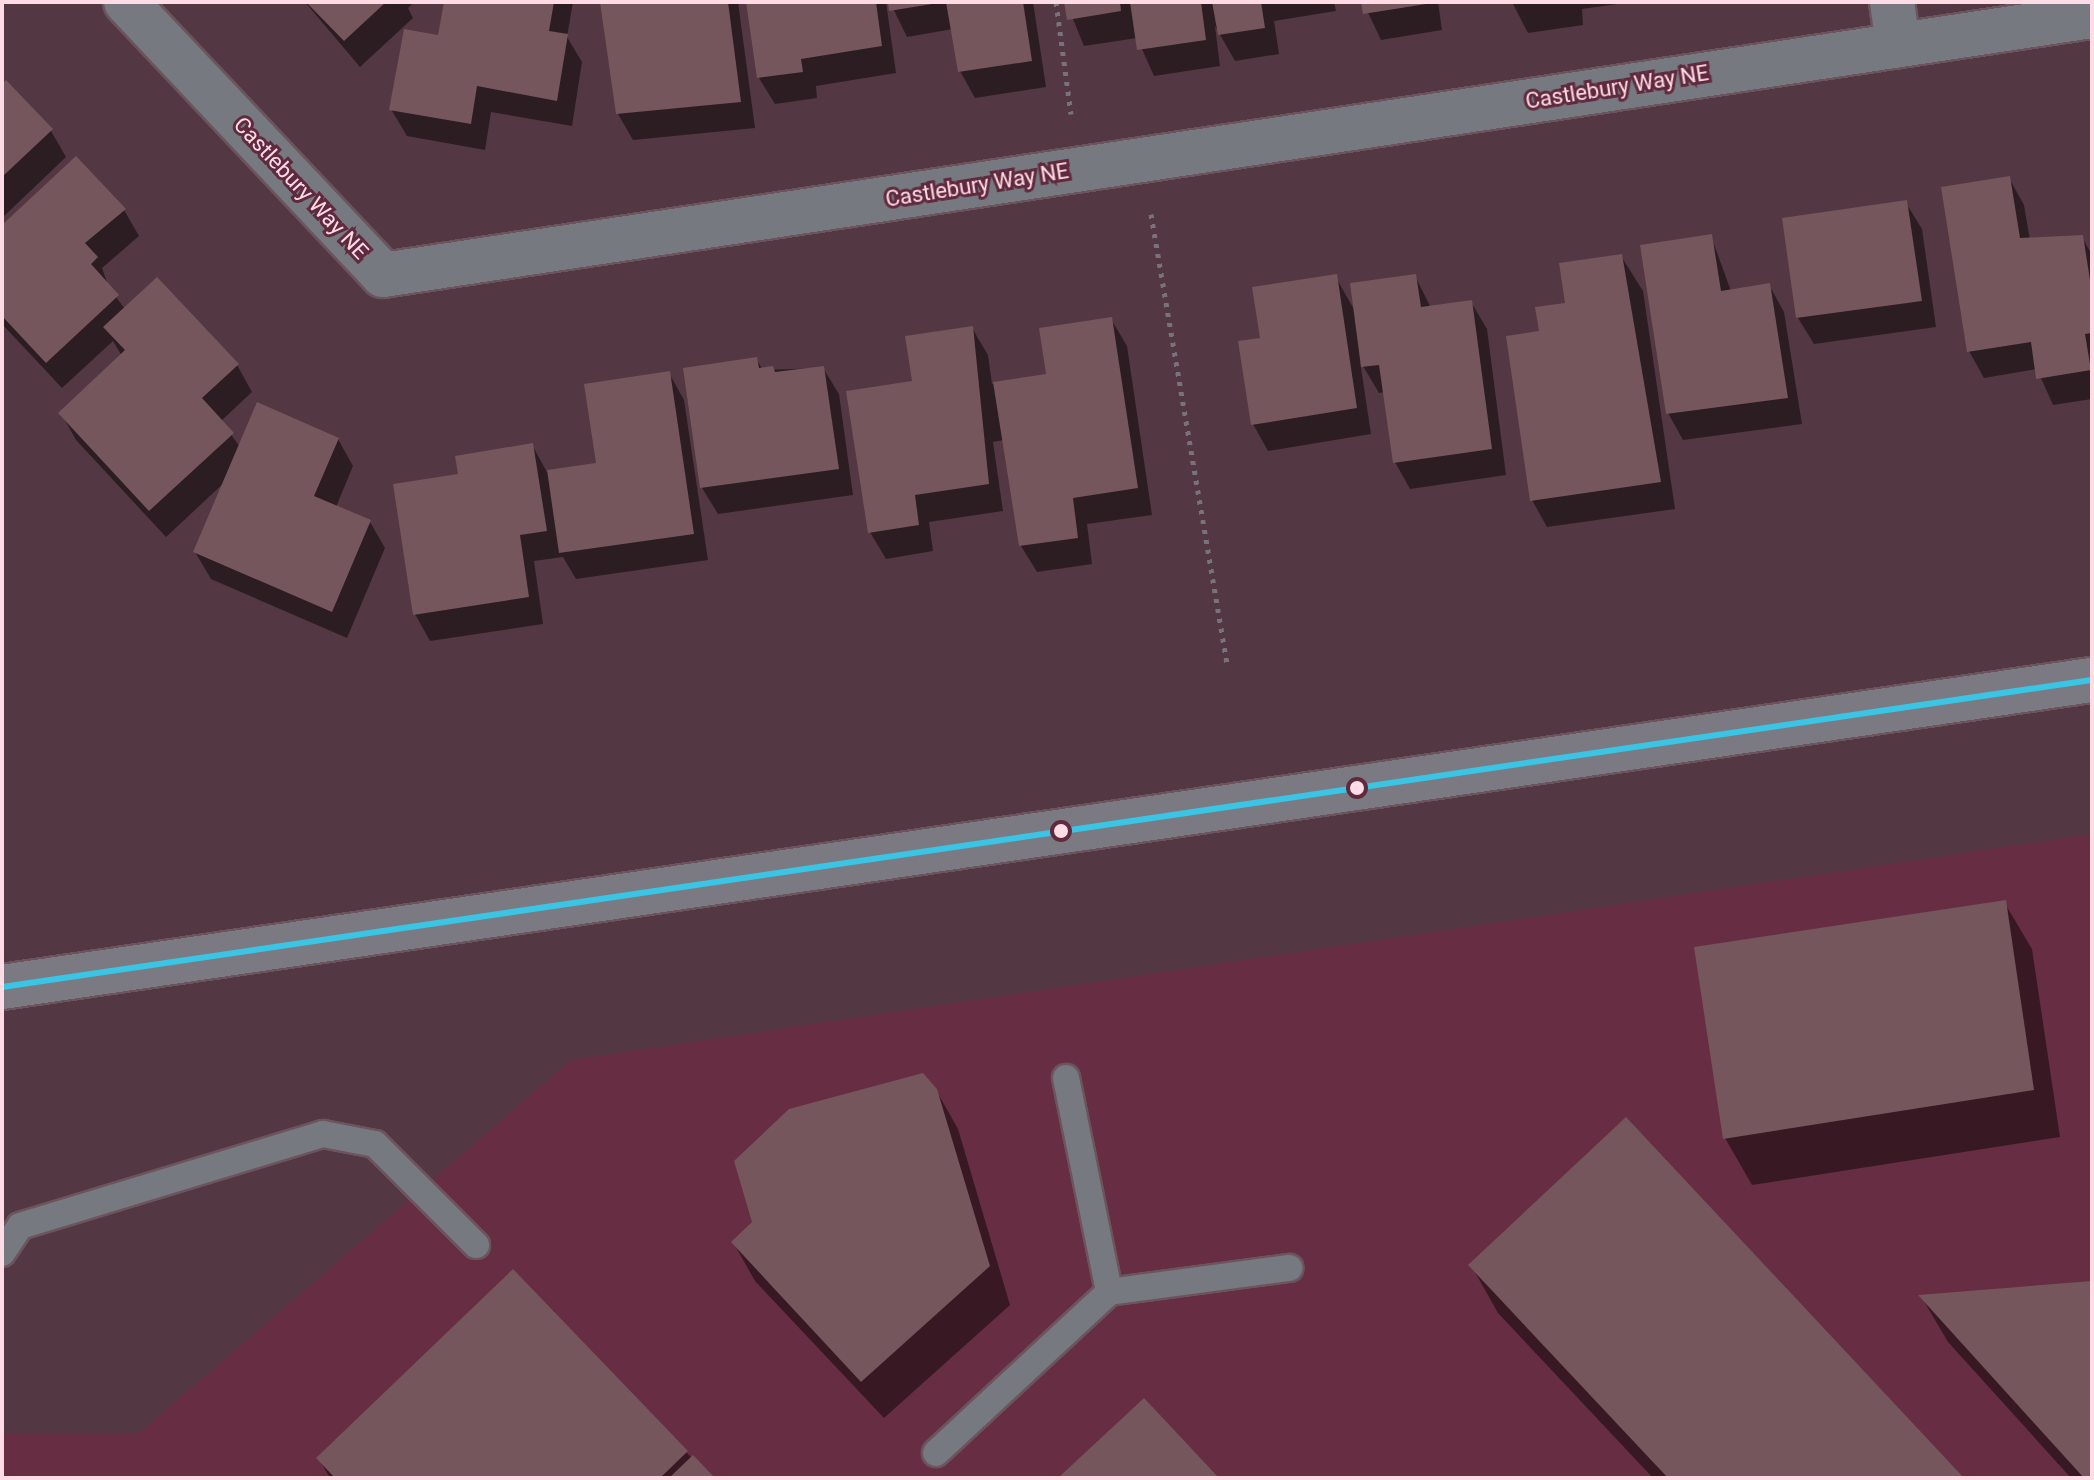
<!DOCTYPE html>
<style>
body{margin:0}
#map{position:relative;width:2094px;height:1480px;overflow:hidden;background:#533742;font-family:Roboto,sans-serif}
div>[style]{position:absolute}
.built>*{inset:0;background:#672d43}
.shadow>*{inset:0;background:#0007}
.building>*{inset:0;background:#75565c}
.path>*{height:5px;margin-top:-2.5px;transform-origin:0;background:repeating-linear-gradient(90deg,#787379 0 4px,transparent 0 10px)}
.roads{filter:drop-shadow(2px 0 #6c545d) drop-shadow(-2px 0 #6c545d) drop-shadow(0 2px #6c545d) drop-shadow(0 -2px #6c545d)}
.lane>*{height:26px;margin:-13px;padding:0 13px;transform-origin:13px;border-radius:13px;background:#767980}
.street>*{height:44px;margin:-22px;padding:0 22px;transform-origin:22px;border-radius:22px;background:#767980}
.secondary>*{height:44px;margin:-22px;padding:0 22px;transform-origin:22px;border-radius:22px;background:#7b7a83}
.bus-1>*{height:6px;margin:-3px;padding:0 3px;transform-origin:3px;border-radius:3px;background:#3ac5e4}
.dots>*{width:22px;height:22px;translate:-50% -50%;box-sizing:border-box;border:4px solid #602a3e;border-radius:50%}
span{translate:-50% -50%;white-space:nowrap;text-align:center;line-height:1.15;-webkit-text-stroke:6px #602a3e;paint-order:stroke}
.street-label{font-size:22px;color:#ffdbe6}
.frame{position:absolute;inset:0;border:4px solid #ffdbe6;pointer-events:none}
</style>
<div id="map">
<div class="built">
<div style="clip-path:polygon(2092px 834px,2092px 1478px,2px 1478px,2px 1433px,138px 1434px,571px 1060px)"></div>
</div>
<div class="shadow">
<div style="clip-path:polygon(305px 2px,414px 2px,408px 8px,413px 18px,360px 67px)"></div>
<div style="clip-path:polygon(446px 2px,573px 2px,567px 37px,582px 62px,572px 126px,491px 112px,485px 150px,407px 136px,391px 109px,440px 37px)"></div>
<div style="clip-path:polygon(602px 2px,738px 2px,755px 128px,633px 140px,618px 114px)"></div>
<div style="clip-path:polygon(748px 2px,886px 2px,896px 73px,816px 86px,817px 98px,775px 104px,759px 78px)"></div>
<div style="clip-path:polygon(890px 2px,1033px 2px,1046px 87px,975px 98px,960px 71px,953px 29px,907px 37px)"></div>
<div style="clip-path:polygon(1066px 2px,1334px 2px,1336px 11px,1274px 21px,1279px 54px,1235px 61px,1215px 26px,1220px 66px,1154px 76px,1137px 38px,1084px 46px)"></div>
<div style="clip-path:polygon(1363px 2px,1438px 2px,1442px 30px,1381px 40px)"></div>
<div style="clip-path:polygon(1512px 2px,1632px 2px,1582px 9px,1583px 25px,1528px 33px)"></div>
<div style="clip-path:polygon(2px 86px,51px 131px,66px 157px,2px 218px)"></div>
<div style="clip-path:polygon(2009px 178px,2024px 205px,2030px 240px,2082px 237px,2092px 255px,2092px 399px,2053px 405px,2037px 369px,1984px 378px,1969px 351px)"></div>
<div style="clip-path:polygon(1906px 203px,1922px 229px,1936px 327px,1814px 344px,1798px 318px,1784px 220px)"></div>
<div style="clip-path:polygon(124px 210px,139px 236px,102px 268px,109px 288px,125px 309px,237px 365px,252px 392px,221px 421px,240px 447px,338px 439px,353px 466px,336px 507px,370px 522px,385px 548px,347px 638px,211px 579px,195px 552px,226px 481px,166px 537px,76px 440px,61px 413px,122px 356px,113px 341px,62px 388px,2px 324px,2px 228px)"></div>
<div style="clip-path:polygon(1711px 236px,1731px 291px,1769px 285px,1784px 312px,1802px 424px,1683px 440px,1668px 413px)"></div>
<div style="clip-path:polygon(1621px 256px,1643px 291px,1675px 509px,1547px 527px,1532px 500px,1541px 333px)"></div>
<div style="clip-path:polygon(1335px 276px,1355px 311px,1415px 276px,1431px 308px,1471px 302px,1487px 329px,1506px 475px,1410px 489px,1395px 462px,1385px 392px,1379px 393px,1360px 361px,1371px 434px,1268px 451px,1253px 424px,1263px 339px)"></div>
<div style="clip-path:polygon(1111px 319px,1127px 346px,1152px 515px,1087px 524px,1092px 564px,1037px 572px,1021px 546px,1004px 440px,993px 442px,1003px 511px,929px 522px,933px 551px,886px 559px,870px 532px,914px 383px,972px 328px,988px 355px,992px 384px,1048px 376px)"></div>
<div style="clip-path:polygon(756px 359px,763px 370px,823px 368px,839px 394px,853px 495px,718px 514px,702px 488px,685px 369px)"></div>
<div style="clip-path:polygon(669px 373px,684px 400px,708px 560px,576px 579px,563px 557px,534px 561px,543px 624px,430px 641px,415px 614px,461px 475px,532px 445px,547px 472px,598px 465px)"></div>
<div style="clip-path:polygon(2004px 902px,2032px 949px,2060px 1137px,1752px 1185px,1725px 1138px)"></div>
<div style="clip-path:polygon(936px 1090px,958px 1129px,1010px 1305px,884px 1418px,755px 1281px,733px 1242px)"></div>
<div style="clip-path:polygon(1471px 1265px,1961px 1478px,1653px 1478px,1498px 1313px)"></div>
<div style="clip-path:polygon(2092px 1283px,2092px 1478px,2071px 1478px,1948px 1342px,1921px 1296px)"></div>
<div style="clip-path:polygon(686px 1452px,712px 1478px,330px 1478px,319px 1459px)"></div>
</div>
<div class="building">
<div style="clip-path:polygon(306px 2px,386px 2px,344px 41px)"></div>
<div style="clip-path:polygon(444px 2px,554px 2px,549px 31px,568px 34px,557px 101px,477px 86px,471px 124px,389px 110px,404px 29px,438px 35px)"></div>
<div style="clip-path:polygon(600px 2px,728px 2px,741px 102px,616px 114px)"></div>
<div style="clip-path:polygon(746px 2px,876px 2px,882px 46px,801px 59px,803px 72px,757px 78px)"></div>
<div style="clip-path:polygon(888px 2px,932px 2px,932px 4px,889px 11px)"></div>
<div style="clip-path:polygon(946px 2px,1023px 2px,1032px 61px,958px 72px)"></div>
<div style="clip-path:polygon(1064px 2px,1120px 2px,1121px 11px,1067px 20px)"></div>
<div style="clip-path:polygon(1130px 2px,1201px 2px,1206px 40px,1137px 50px)"></div>
<div style="clip-path:polygon(1212px 2px,1261px 2px,1265px 28px,1218px 35px)"></div>
<div style="clip-path:polygon(1361px 2px,1426px 2px,1426px 4px,1363px 14px)"></div>
<div style="clip-path:polygon(6px 80px,53px 129px,2px 177px,2px 84px)"></div>
<div style="clip-path:polygon(76px 156px,126px 209px,85px 243px,98px 257px,91px 264px,119px 295px,46px 363px,2px 316px,2px 225px)"></div>
<div style="clip-path:polygon(2010px 176px,2020px 238px,2083px 235px,2092px 293px,2092px 333px,2085px 334px,2091px 370px,2036px 379px,2031px 342px,1967px 352px,1941px 187px)"></div>
<div style="clip-path:polygon(1907px 200px,1922px 301px,1796px 318px,1782px 218px)"></div>
<div style="clip-path:polygon(1712px 234px,1721px 291px,1770px 283px,1788px 398px,1666px 414px,1640px 245px)"></div>
<div style="clip-path:polygon(1622px 254px,1661px 482px,1530px 501px,1506px 336px,1539px 331px,1535px 307px,1565px 303px,1559px 263px)"></div>
<div style="clip-path:polygon(1337px 274px,1357px 408px,1251px 425px,1238px 341px,1260px 338px,1252px 287px)"></div>
<div style="clip-path:polygon(1416px 274px,1421px 307px,1472px 300px,1492px 449px,1393px 463px,1379px 365px,1361px 367px,1350px 283px)"></div>
<div style="clip-path:polygon(157px 277px,239px 364px,202px 398px,234px 433px,149px 511px,58px 413px,125px 350px,103px 327px)"></div>
<div style="clip-path:polygon(1112px 317px,1138px 488px,1073px 498px,1078px 538px,1019px 546px,993px 382px,1046px 374px,1039px 328px)"></div>
<div style="clip-path:polygon(973px 326px,989px 484px,915px 495px,919px 525px,868px 533px,846px 391px,912px 381px,905px 336px)"></div>
<div style="clip-path:polygon(757px 357px,759px 368px,773px 366px,775px 372px,824px 366px,839px 469px,700px 488px,683px 368px)"></div>
<div style="clip-path:polygon(670px 371px,694px 534px,559px 553px,547px 470px,596px 463px,584px 384px)"></div>
<div style="clip-path:polygon(257px 402px,339px 438px,314px 496px,371px 520px,332px 612px,193px 552px)"></div>
<div style="clip-path:polygon(533px 443px,547px 531px,520px 535px,529px 597px,413px 615px,393px 484px,458px 474px,455px 456px)"></div>
<div style="clip-path:polygon(2006px 900px,2034px 1090px,1723px 1139px,1694px 947px)"></div>
<div style="clip-path:polygon(923px 1073px,937px 1089px,990px 1266px,861px 1382px,731px 1242px,752px 1222px,734px 1161px,789px 1109px)"></div>
<div style="clip-path:polygon(1626px 1117px,1964px 1478px,1668px 1478px,1468px 1265px)"></div>
<div style="clip-path:polygon(513px 1269px,688px 1451px,660px 1478px,335px 1478px,316px 1458px)"></div>
<div style="clip-path:polygon(2092px 1281px,2092px 1478px,2084px 1478px,1918px 1295px)"></div>
<div style="clip-path:polygon(1144px 1398px,1219px 1478px,1058px 1478px)"></div>
<div style="clip-path:polygon(693px 1455px,715px 1478px,669px 1478px)"></div>
</div>
<div class="path">
<div style="left:1056px;top:2px;width:113px;rotate:82.4deg"></div>
<div style="left:1151px;top:214px;width:459px;rotate:80.4deg"></div>
</div>
<div class="roads">
<div class="lane">
<div style="left:1066px;top:1078px;width:218px;rotate:78.6deg"></div>
<div style="left:2px;top:1253px;width:32px;rotate:-56deg"></div>
<div style="left:20px;top:1226px;width:317px;rotate:-16.9deg"></div>
<div style="left:323px;top:1134px;width:53px;rotate:10.9deg"></div>
<div style="left:375px;top:1144px;width:143px;rotate:45deg"></div>
<div style="left:936px;top:1453px;width:236px;rotate:-42.9deg"></div>
<div style="left:1109px;top:1292px;width:182px;rotate:-7.6deg"></div>
</div>
<div class="street">
<div style="left:126px;top:2px;width:375px;rotate:46.7deg"></div>
<div style="left:383px;top:275px;width:1729px;rotate:-8.62deg"></div>
<div style="left:1892px;top:2px;width:42px;rotate:81.9deg"></div>
</div>
<div class="secondary">
<div style="left:2px;top:987px;width:2112px;rotate:-8.36deg"></div>
</div>
</div>
<div class="bus-1">
<div style="left:2px;top:987px;width:2112px;rotate:-8.36deg"></div>
</div>
<div class="dots">
<div style="left:1357px;top:788px;background:#ffdbe6"></div>
<div style="left:1061px;top:831px;background:#ffdbe6"></div>
</div>
<div class="street-label">
<span style="left:1617px;top:87px;rotate:-9deg">Castlebury Way NE</span>
<span style="left:977px;top:185px;rotate:-9deg">Castlebury Way NE</span>
<span style="left:301px;top:188px;rotate:47deg">Castlebury Way NE</span>
</div>
<div class="frame"></div>
</div>
